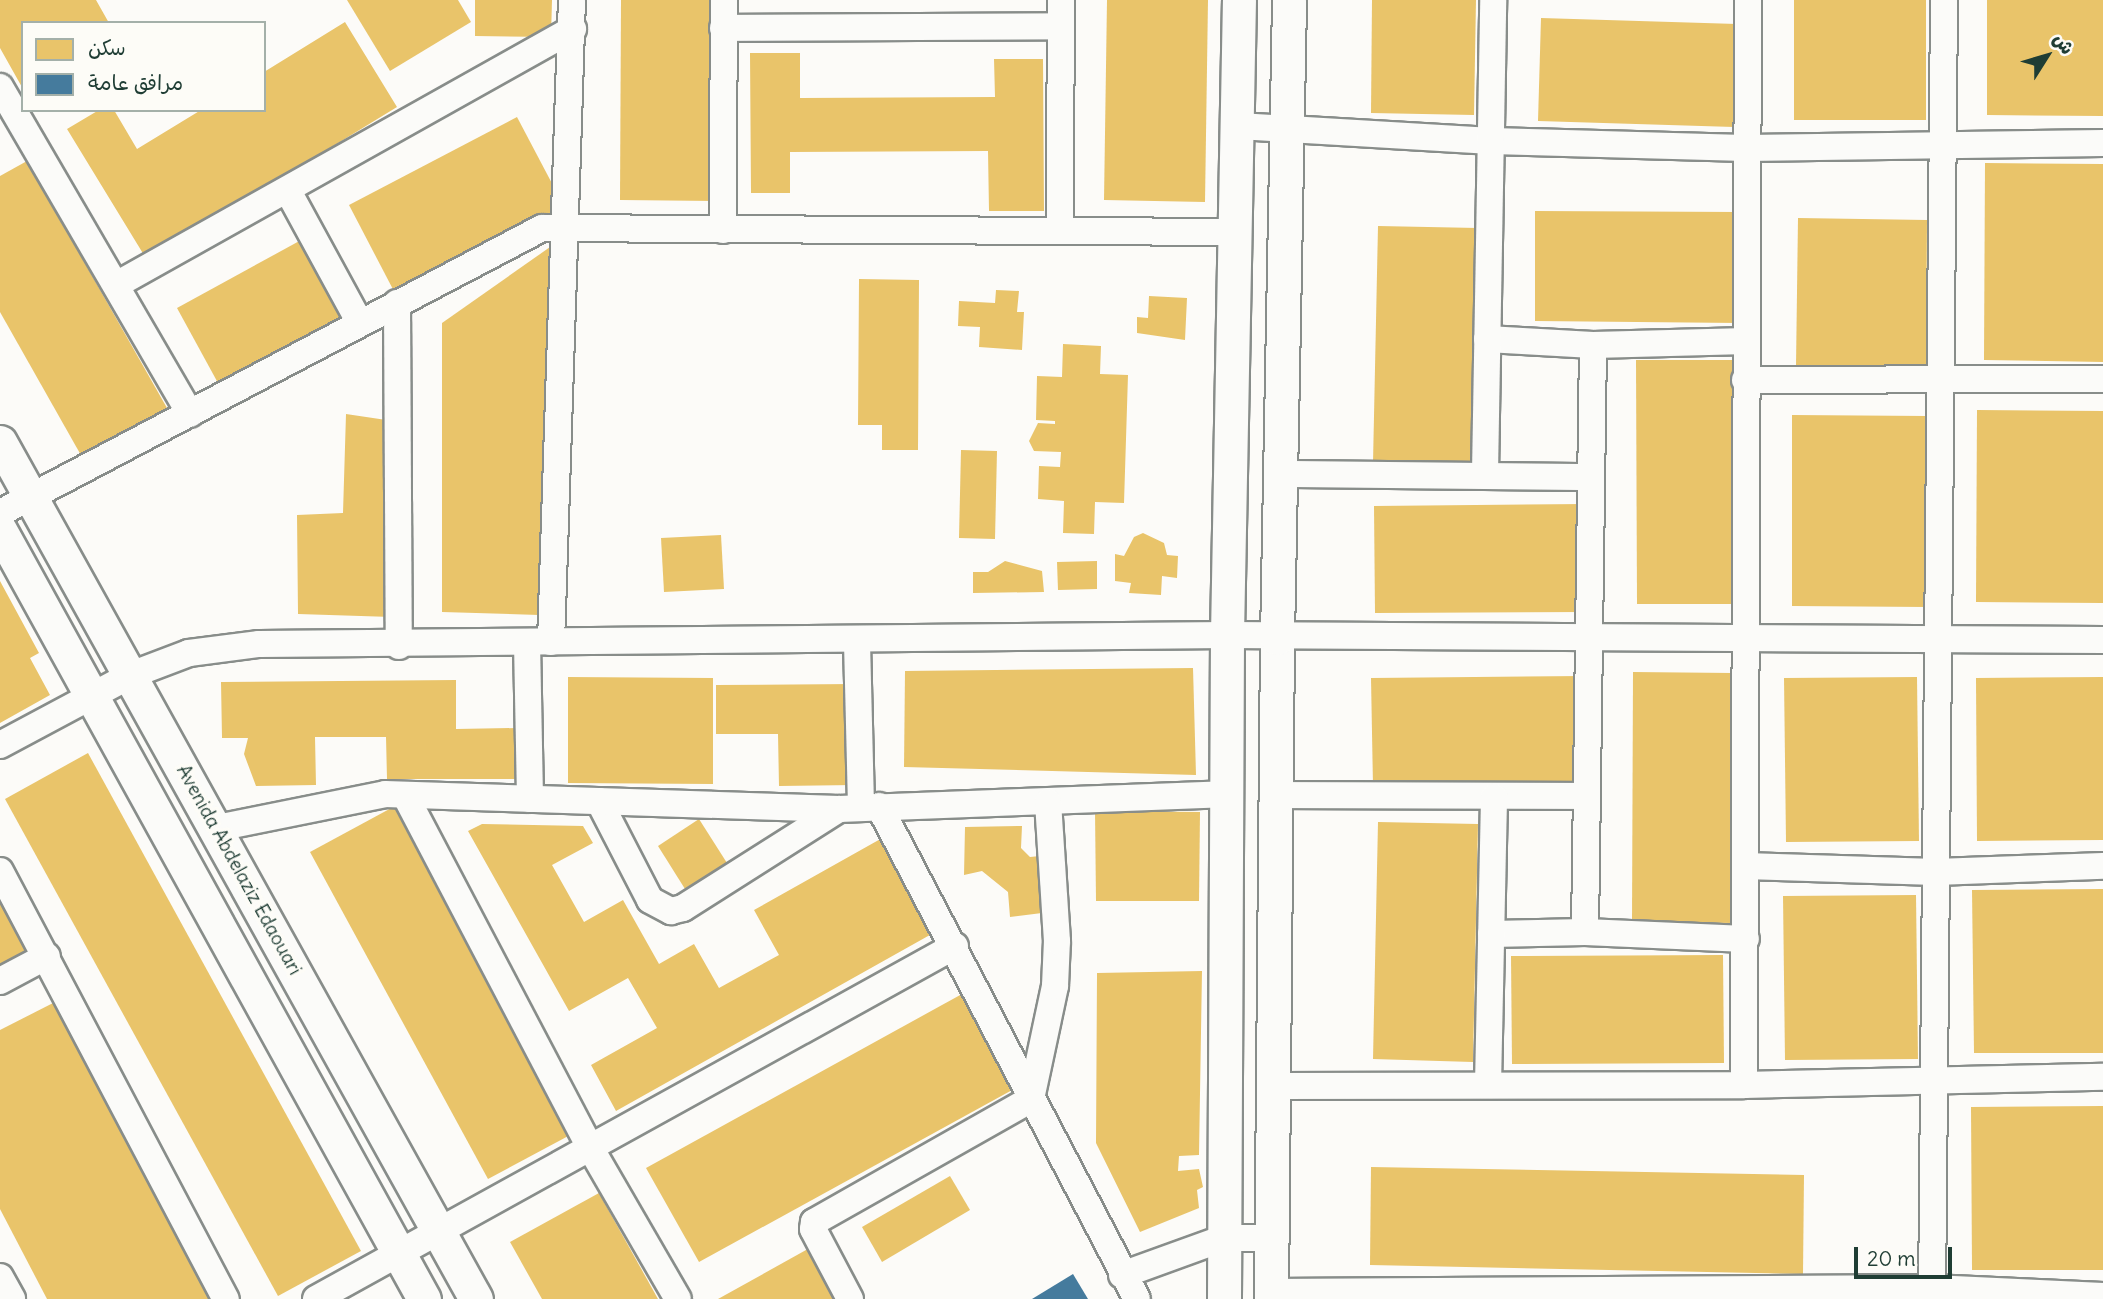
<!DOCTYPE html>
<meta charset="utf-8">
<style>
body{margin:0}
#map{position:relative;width:2103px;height:1299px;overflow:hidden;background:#fcfbf8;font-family:Delius,"Playpen Sans Arabic",sans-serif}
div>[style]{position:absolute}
.homes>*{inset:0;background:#e9c46a}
.public>*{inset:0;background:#457b9d}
.roads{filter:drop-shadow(2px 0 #888d8a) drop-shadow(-2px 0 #888d8a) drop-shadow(0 2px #888d8a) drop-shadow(0 -2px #888d8a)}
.minor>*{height:26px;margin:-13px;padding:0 13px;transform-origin:13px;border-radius:13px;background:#fbfbf9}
.tertiary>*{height:33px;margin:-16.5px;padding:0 16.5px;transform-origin:16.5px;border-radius:16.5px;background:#fbfbf9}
span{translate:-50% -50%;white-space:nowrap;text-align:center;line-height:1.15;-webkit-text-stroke:7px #fdfcf7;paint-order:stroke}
.street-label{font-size:19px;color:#1f3d34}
.legend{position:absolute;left:21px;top:21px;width:245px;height:91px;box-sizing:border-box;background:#fdfcf7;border:2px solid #a4b0a9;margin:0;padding:9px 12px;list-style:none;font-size:21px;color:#1f3d34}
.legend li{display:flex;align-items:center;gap:14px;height:35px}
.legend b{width:35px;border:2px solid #a4b0a9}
.north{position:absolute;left:2012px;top:21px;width:70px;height:70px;-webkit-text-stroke:5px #fdfcf7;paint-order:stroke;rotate:53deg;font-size:19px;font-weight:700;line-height:28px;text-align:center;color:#1f3d34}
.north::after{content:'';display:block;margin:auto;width:24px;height:32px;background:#1f3d34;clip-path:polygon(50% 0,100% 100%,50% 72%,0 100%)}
.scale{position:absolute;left:1854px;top:1247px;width:98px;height:32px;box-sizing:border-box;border:4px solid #1f3d34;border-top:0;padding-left:9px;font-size:21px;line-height:24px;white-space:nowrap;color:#1f3d34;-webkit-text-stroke:5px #fdfcf7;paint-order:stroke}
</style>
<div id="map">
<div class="homes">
<div style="clip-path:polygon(0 0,96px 0,109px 23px,23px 23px,23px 89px,0 48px)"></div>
<div style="clip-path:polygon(347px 0,458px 0,471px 22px,390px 71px)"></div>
<div style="clip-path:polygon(475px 0,552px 0,551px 37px,475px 36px)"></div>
<div style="clip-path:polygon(621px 0,716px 0,715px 201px,620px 200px)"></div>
<div style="clip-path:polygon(1107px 0,1208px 0,1205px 202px,1104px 200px)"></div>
<div style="clip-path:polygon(1372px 0,1476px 0,1474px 115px,1371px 113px)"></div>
<div style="clip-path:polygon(1794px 0,1926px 0,1926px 120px,1794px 120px)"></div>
<div style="clip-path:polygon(1987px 0,2103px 0,2103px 116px,1987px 115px)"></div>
<div style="clip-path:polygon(1541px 18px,1737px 24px,1734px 127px,1538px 121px)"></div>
<div style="clip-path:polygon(345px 22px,397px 107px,147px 260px,67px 129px,99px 110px,114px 110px,137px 149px,201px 110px,264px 110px,264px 72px)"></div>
<div style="clip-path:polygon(750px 53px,800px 53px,800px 98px,995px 97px,994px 59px,1043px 59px,1044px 211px,989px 211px,988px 151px,790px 152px,790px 193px,751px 193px)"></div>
<div style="clip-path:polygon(517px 117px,566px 210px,397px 297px,349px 205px)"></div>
<div style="clip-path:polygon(27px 161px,167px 408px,82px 457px,0 312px,0 176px)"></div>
<div style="clip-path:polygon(1985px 163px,2103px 164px,2103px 362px,1984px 360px)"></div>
<div style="clip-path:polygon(1535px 211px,1739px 212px,1739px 323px,1535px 321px)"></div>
<div style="clip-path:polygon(1798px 218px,1927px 220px,1926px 368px,1796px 366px)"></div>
<div style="clip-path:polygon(1378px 226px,1478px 228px,1473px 466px,1373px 463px)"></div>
<div style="clip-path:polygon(303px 239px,350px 324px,224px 394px,177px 308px)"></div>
<div style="clip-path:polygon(560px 240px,539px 615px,442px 612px,442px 323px)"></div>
<div style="clip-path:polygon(859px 279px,919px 280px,918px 450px,882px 450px,882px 425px,858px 425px)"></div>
<div style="clip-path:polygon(996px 290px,1019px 291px,1017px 312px,1024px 312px,1022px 350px,979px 347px,980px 327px,958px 326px,959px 301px,995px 303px)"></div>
<div style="clip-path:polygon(1149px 296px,1187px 298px,1185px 340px,1137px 333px,1137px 317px,1148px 318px)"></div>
<div style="clip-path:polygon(1063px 344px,1101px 346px,1100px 374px,1128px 375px,1124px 503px,1095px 502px,1094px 534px,1063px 533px,1064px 501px,1038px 499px,1039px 466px,1060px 467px,1061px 452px,1034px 451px,1029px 441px,1038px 423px,1055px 424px,1055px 421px,1036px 420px,1037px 376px,1062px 377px)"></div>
<div style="clip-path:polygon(1636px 360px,1733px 360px,1734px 604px,1637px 604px)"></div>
<div style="clip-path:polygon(1977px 410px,2103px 411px,2103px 603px,1976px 602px)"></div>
<div style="clip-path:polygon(346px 414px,393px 421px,392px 617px,298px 614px,297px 515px,343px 513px)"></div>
<div style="clip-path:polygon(1792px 415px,1927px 416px,1927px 607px,1792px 606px)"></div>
<div style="clip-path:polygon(961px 450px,997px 451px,995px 539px,959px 538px)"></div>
<div style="clip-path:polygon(1586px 504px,1587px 612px,1375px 613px,1374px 506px)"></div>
<div style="clip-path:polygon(1143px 533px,1164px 543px,1167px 555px,1178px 556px,1177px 578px,1162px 576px,1161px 595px,1129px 593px,1131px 583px,1115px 581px,1115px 554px,1124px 556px,1134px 537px)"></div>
<div style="clip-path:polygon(721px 535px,724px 589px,664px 592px,661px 538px)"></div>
<div style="clip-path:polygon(1005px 561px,1042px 571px,1044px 592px,973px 593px,973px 572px,988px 572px)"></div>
<div style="clip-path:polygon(1097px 561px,1097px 589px,1058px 590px,1057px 562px)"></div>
<div style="clip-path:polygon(0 581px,39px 653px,30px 658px,50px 695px,0 723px)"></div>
<div style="clip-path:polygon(1193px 668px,1196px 775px,904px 767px,905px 671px)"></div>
<div style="clip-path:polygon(1633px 672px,1732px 673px,1732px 923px,1632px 922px)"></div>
<div style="clip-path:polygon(1583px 676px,1585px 784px,1373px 786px,1371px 678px)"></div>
<div style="clip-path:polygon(568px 677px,713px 678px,713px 784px,568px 783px)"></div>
<div style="clip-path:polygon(1917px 677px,1919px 841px,1786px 842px,1784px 678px)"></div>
<div style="clip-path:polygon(2103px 677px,2103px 840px,1977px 841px,1976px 678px)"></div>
<div style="clip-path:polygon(456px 680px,456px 729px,516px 728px,517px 779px,387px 779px,386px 737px,315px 737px,316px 785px,256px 786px,244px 754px,248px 738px,222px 738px,221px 682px)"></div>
<div style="clip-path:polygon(854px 684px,855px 785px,779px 786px,778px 734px,716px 734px,716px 685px)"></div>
<div style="clip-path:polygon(88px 753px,361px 1251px,278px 1296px,5px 799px)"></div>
<div style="clip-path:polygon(395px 806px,572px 1134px,488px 1179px,310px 852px)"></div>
<div style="clip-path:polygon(1095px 811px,1200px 812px,1199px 901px,1096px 901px)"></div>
<div style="clip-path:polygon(699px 819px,727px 863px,685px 889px,658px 846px)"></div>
<div style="clip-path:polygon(1378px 822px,1478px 824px,1473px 1062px,1373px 1059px)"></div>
<div style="clip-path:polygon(482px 824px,583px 826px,593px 843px,552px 865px,584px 922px,623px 900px,659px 964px,694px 944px,719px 988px,779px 955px,754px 910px,884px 837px,937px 931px,616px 1111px,591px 1065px,657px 1028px,628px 978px,569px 1011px,468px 831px)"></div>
<div style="clip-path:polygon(1022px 826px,1021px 848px,1030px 857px,1050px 855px,1050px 912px,1010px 917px,1008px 892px,982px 871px,964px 875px,965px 827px)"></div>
<div style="clip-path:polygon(2103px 889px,2103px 1053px,1974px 1053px,1972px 890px)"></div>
<div style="clip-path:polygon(0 895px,30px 950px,0 966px)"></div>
<div style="clip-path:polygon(1916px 895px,1918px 1059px,1785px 1060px,1783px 896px)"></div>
<div style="clip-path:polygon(1723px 955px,1724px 1063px,1512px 1064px,1511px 956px)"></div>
<div style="clip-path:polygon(1202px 971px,1199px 1155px,1179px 1156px,1178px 1171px,1199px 1169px,1203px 1187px,1197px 1190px,1199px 1208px,1140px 1232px,1096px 1143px,1097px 973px)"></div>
<div style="clip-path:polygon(962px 994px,1014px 1089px,699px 1262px,646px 1168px)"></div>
<div style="clip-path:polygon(57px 1001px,211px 1299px,47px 1299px,0 1209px,0 1030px)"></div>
<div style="clip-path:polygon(2103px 1106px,2103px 1270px,1972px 1270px,1971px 1107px)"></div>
<div style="clip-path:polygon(1371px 1167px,1804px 1175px,1803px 1274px,1370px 1265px)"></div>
<div style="clip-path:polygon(950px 1176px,970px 1210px,882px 1262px,862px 1227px)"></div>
<div style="clip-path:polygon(599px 1193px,658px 1299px,542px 1299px,510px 1242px)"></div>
<div style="clip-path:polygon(815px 1245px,845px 1299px,718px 1299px)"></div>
</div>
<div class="public">
<div style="clip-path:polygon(1073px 1274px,1088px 1299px,1032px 1299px)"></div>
</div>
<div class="roads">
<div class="minor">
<div style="left:723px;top:28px;width:337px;rotate:-0.3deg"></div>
<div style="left:0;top:87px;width:378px;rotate:59.8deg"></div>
<div style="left:1238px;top:126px;width:254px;rotate:3.4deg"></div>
<div style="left:1492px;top:141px;width:255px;rotate:1.6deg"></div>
<div style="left:1747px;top:148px;width:356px;rotate:-0.8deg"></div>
<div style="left:288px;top:191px;width:150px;rotate:61.4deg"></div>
<div style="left:723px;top:230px;width:230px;rotate:-89.8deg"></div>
<div style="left:1060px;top:231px;width:231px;rotate:-89.8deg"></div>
<div style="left:116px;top:285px;width:524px;rotate:-29.26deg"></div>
<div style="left:397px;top:303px;width:343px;rotate:89.7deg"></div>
<div style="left:1487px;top:339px;width:106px;rotate:3.2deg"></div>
<div style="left:1593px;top:345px;width:154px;rotate:-1.5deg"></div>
<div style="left:1745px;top:380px;width:358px;rotate:-0.2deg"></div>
<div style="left:1485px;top:473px;width:473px;rotate:-89deg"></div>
<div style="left:1282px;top:474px;width:308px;rotate:0.6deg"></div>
<div style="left:0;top:513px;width:612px;rotate:-27.74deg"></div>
<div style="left:542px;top:228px;width:692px;rotate:0.33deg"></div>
<div style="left:527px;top:642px;width:157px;rotate:88.9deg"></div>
<div style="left:551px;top:642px;width:642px;rotate:-88.13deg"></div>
<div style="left:857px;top:642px;width:165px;rotate:88.6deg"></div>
<div style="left:0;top:745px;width:149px;rotate:-28.1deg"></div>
<div style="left:131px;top:675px;width:62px;rotate:-20.8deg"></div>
<div style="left:189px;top:653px;width:71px;rotate:-7.3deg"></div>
<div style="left:259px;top:644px;width:968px;rotate:-0.53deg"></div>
<div style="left:1227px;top:635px;width:876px;rotate:0.33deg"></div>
<div style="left:1279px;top:795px;width:308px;rotate:0.2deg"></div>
<div style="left:406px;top:797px;width:398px;rotate:62.3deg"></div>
<div style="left:591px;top:1149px;width:173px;rotate:59.9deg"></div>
<div style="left:599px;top:801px;width:111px;rotate:62.7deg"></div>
<div style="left:650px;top:900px;width:24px;rotate:28deg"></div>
<div style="left:671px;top:911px;width:12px;rotate:-14deg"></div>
<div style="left:683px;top:908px;width:185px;rotate:-32.4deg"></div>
<div style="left:879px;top:806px;width:556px;rotate:62.38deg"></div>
<div style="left:217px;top:828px;width:171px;rotate:-11.4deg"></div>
<div style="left:385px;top:794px;width:454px;rotate:1.9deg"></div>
<div style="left:839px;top:809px;width:390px;rotate:-2.2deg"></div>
<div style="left:1745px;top:866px;width:191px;rotate:1.8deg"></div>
<div style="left:1936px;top:872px;width:167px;rotate:-2.1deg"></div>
<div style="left:0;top:871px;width:484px;rotate:62.2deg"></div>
<div style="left:1585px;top:932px;width:587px;rotate:-89.22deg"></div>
<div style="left:1491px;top:934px;width:94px;rotate:-1.2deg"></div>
<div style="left:1585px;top:932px;width:161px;rotate:2.5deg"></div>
<div style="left:0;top:981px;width:53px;rotate:-28deg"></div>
<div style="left:1488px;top:1085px;width:288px;rotate:-88.8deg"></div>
<div style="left:1744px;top:1085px;width:1085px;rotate:-89.79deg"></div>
<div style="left:1276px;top:1086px;width:468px;rotate:-0.1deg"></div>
<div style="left:1744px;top:1085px;width:359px;rotate:-1.3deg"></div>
<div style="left:1122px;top:1275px;width:109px;rotate:-19.9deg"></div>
<div style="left:1224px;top:1238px;width:47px"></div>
<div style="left:0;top:1277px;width:25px;rotate:61deg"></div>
<div style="left:1271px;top:1292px;width:661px;rotate:-0.35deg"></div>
<div style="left:1932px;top:1288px;width:171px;rotate:2.7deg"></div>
<div style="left:316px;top:1299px;width:730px;rotate:-28.92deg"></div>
<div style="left:850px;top:1299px;width:79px;rotate:-117.9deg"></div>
<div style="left:813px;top:1229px;width:7px;rotate:-82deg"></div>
<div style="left:814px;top:1222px;width:249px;rotate:-29.5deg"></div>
<div style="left:1031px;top:1099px;width:116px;rotate:-78deg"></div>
<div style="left:1055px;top:986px;width:45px;rotate:-87.5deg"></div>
<div style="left:1057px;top:941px;width:139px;rotate:-93.7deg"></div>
<div style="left:1932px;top:1299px;width:1299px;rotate:-89.47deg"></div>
</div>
<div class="tertiary">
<div style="left:0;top:442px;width:980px;rotate:60.95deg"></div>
<div style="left:0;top:530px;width:878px;rotate:61.13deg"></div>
<div style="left:1224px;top:1299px;width:664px;rotate:-89.74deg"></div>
<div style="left:1227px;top:635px;width:635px;rotate:-88.92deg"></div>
<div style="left:1271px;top:1299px;width:661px;rotate:-89.48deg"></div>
<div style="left:1277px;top:638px;width:638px;rotate:-88.92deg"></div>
</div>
</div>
<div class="street-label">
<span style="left:239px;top:870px;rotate:61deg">Avenida Abdelaziz Edaouari</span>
</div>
<ul class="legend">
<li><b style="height:19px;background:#e9c46a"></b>سكن</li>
<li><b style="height:19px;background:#457b9d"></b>مرافق عامة</li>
</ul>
<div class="north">ش</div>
<div class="scale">20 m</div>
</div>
